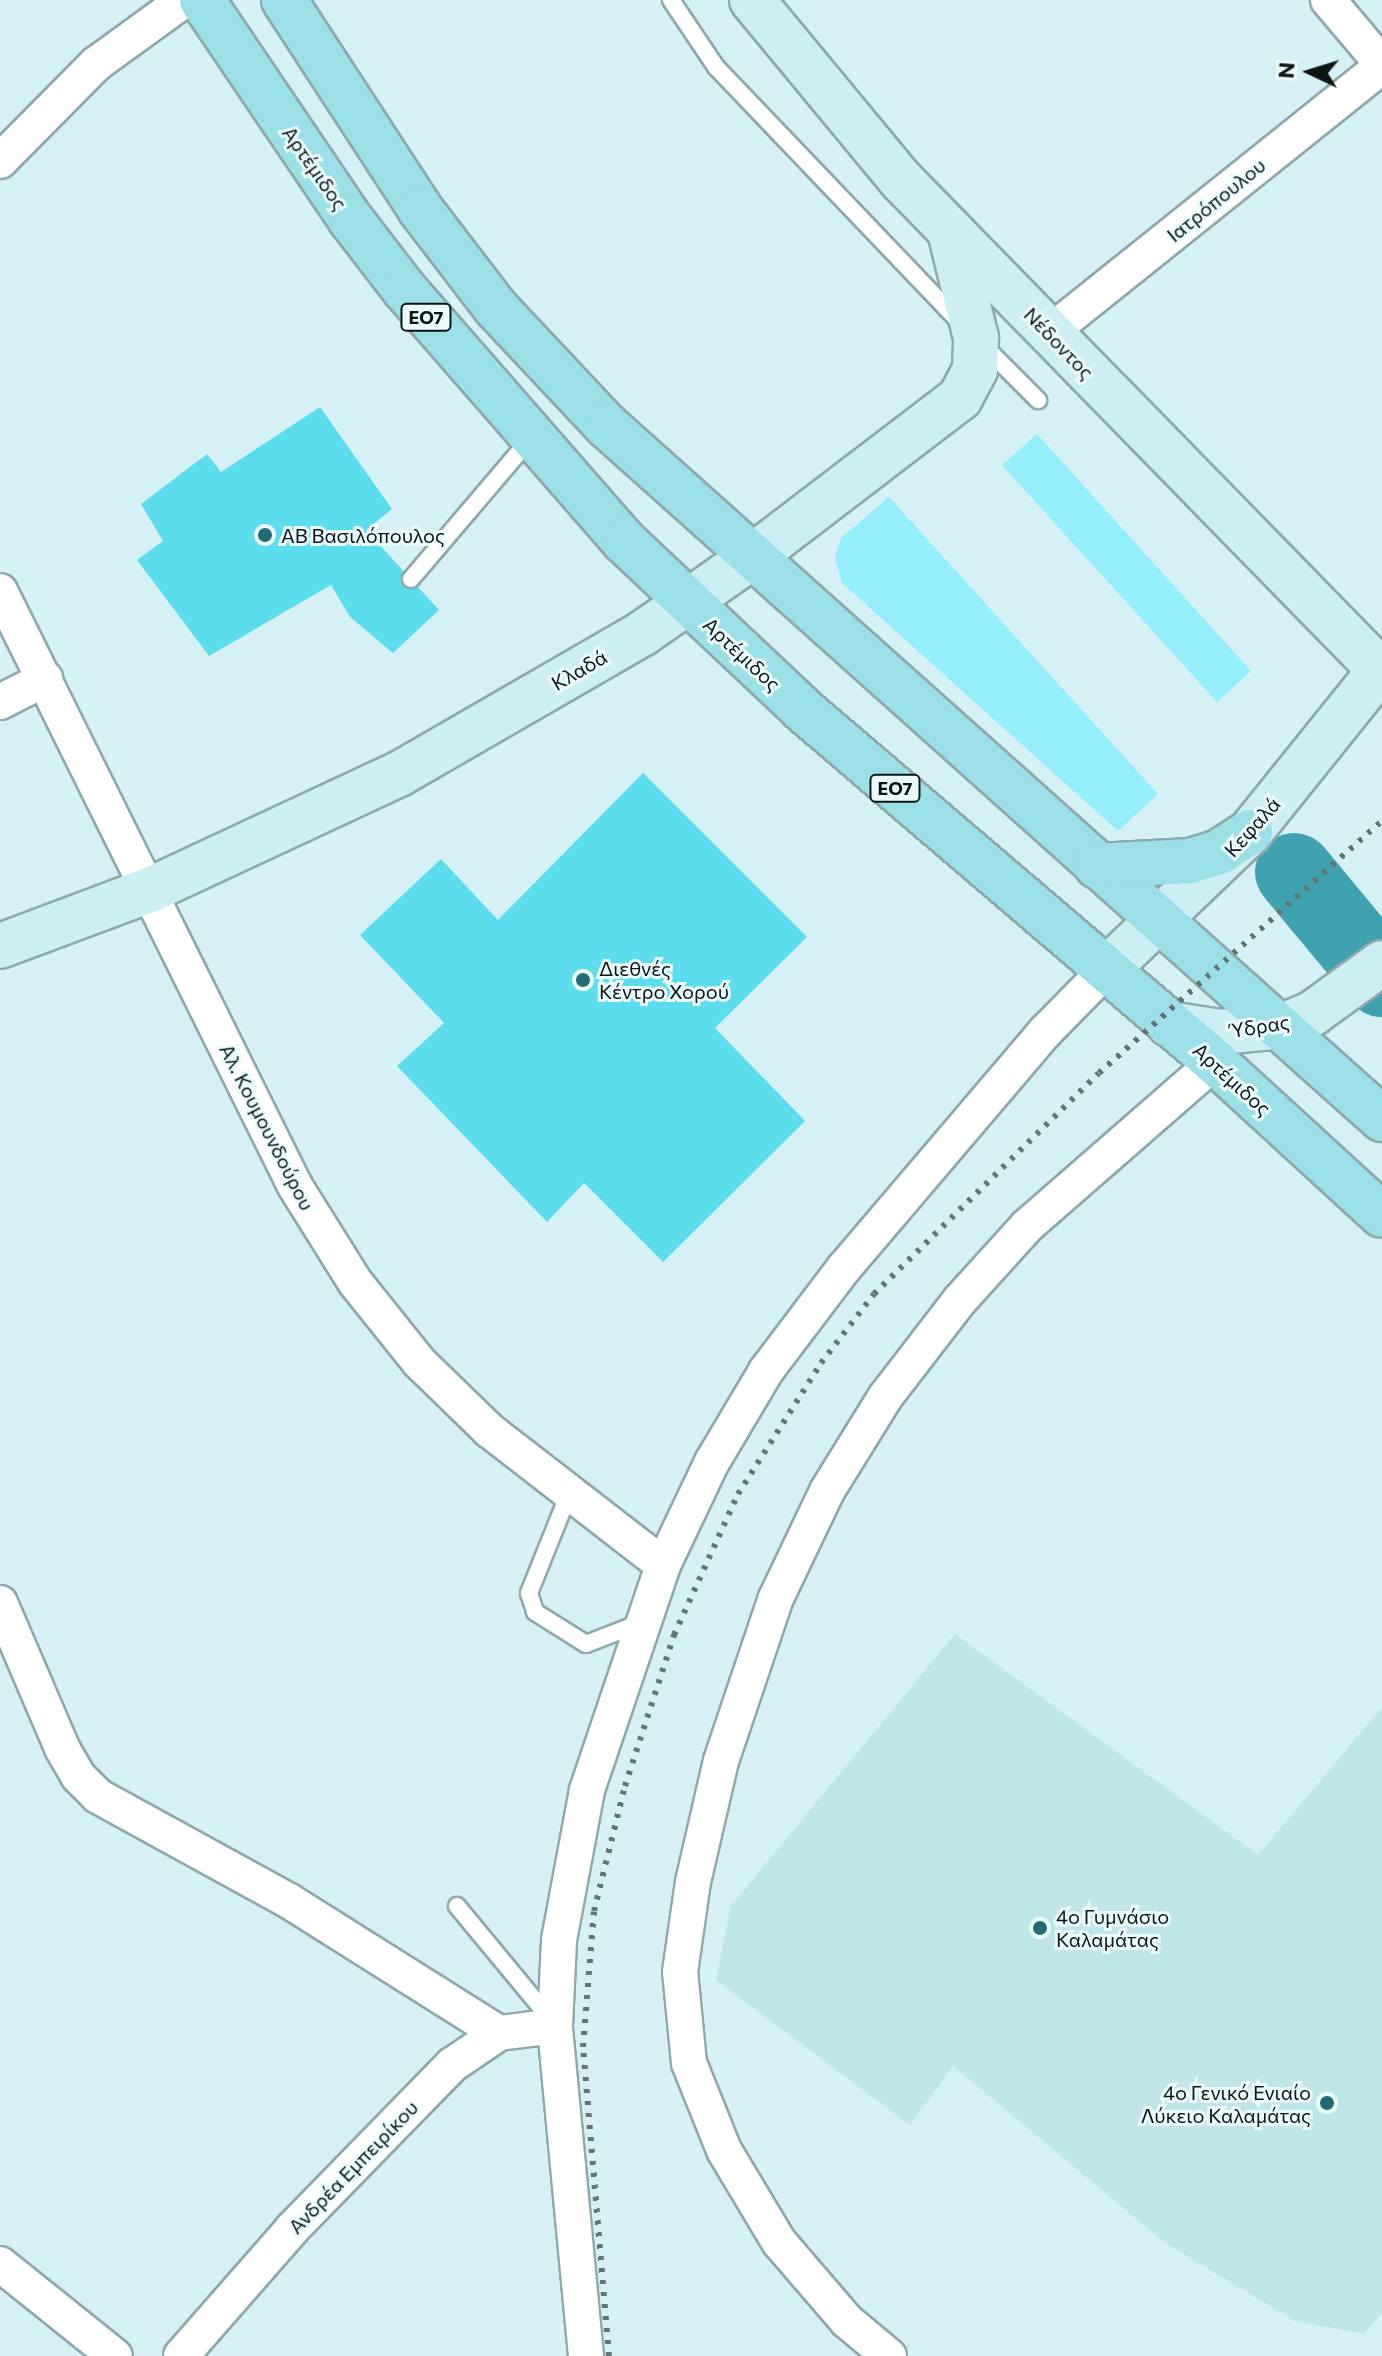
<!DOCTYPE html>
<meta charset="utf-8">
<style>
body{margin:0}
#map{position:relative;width:1382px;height:2356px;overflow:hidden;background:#d6f1f5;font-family:Commissioner,sans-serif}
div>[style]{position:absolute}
.built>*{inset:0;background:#c1e6ea}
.green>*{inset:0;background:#94effb}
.river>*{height:78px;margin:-39px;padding:0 39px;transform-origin:39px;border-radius:39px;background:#3fa2ae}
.building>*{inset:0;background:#5cdded}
.roads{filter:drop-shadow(2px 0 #8ea8ab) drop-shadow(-2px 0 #8ea8ab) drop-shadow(0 2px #8ea8ab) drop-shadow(0 -2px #8ea8ab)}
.lane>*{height:16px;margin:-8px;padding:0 8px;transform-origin:8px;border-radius:8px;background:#fff}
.street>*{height:34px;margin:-17px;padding:0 17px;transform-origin:17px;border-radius:17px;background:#fff}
.secondary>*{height:44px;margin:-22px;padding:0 22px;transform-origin:22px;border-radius:22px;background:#cdeff3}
.primary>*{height:44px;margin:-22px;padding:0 22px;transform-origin:22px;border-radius:22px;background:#9bdfe7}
.rail>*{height:6px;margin-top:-3px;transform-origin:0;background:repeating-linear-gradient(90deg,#637476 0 4px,transparent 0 12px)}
.dots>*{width:22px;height:22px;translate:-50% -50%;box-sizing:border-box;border:4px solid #ecfcfe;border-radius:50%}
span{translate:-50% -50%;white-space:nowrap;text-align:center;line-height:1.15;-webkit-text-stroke:6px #ecfcfe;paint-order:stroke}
.shield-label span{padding:2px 6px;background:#ecfcfe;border:2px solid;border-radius:6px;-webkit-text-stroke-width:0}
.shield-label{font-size:18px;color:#0b1516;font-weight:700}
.street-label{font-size:20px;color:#0b1516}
.poi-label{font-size:20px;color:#0b1516}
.left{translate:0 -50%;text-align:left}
.right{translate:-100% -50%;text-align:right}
.north{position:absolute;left:1270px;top:32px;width:80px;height:80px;-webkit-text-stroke:6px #ecfcfe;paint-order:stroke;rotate:274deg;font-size:22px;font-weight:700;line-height:32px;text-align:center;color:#0b1516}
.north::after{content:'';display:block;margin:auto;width:28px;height:36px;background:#0b1516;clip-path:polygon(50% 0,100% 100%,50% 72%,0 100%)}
</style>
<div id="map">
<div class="built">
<div style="clip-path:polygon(955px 1634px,1258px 1855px,1382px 1707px,1382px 2313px,1364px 2334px,1295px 2321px,1164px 2242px,953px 2066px,910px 2125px,716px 1980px,731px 1906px)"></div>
</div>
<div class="green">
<div style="clip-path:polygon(1037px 434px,1251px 671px,1217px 702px,1002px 465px)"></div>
<div style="clip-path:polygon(889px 497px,1158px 794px,1118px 831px,842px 583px,835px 557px,841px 538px)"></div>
</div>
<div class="river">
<div style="left:1294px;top:872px;width:138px;rotate:50.3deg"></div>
</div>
<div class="building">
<div style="clip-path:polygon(320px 407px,392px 509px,366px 530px,439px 610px,393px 653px,350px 617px,331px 585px,209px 656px,137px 560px,163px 541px,141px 504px,207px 454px,221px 472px)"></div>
<div style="clip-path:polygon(643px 773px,807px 937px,715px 1028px,805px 1121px,663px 1262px,584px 1183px,547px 1222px,397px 1066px,444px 1023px,360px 935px,441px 859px,498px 920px)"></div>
</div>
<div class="roads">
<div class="lane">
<div style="left:671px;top:0;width:81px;rotate:56.1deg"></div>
<div style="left:716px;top:67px;width:354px;rotate:46.3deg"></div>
<div style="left:983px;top:345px;width:78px;rotate:45deg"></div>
<div style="left:411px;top:579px;width:184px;rotate:-49.6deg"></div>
<div style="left:568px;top:1496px;width:105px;rotate:111.9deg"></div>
<div style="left:529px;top:1593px;width:20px;rotate:72deg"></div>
<div style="left:535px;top:1612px;width:60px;rotate:32.1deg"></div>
<div style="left:586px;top:1644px;width:58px;rotate:-21.3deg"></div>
<div style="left:457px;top:1906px;width:151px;rotate:50.4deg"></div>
</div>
<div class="street">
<div style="left:1328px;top:0;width:84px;rotate:49.8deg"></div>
<div style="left:0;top:161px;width:136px;rotate:-45.3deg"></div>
<div style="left:96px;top:64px;width:109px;rotate:-36deg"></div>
<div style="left:1049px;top:333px;width:427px;rotate:-38.7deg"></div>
<div style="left:0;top:591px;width:664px;rotate:63.63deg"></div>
<div style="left:295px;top:1186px;width:113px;rotate:58deg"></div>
<div style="left:355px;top:1282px;width:102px;rotate:51.3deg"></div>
<div style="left:419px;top:1362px;width:98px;rotate:44.2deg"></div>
<div style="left:489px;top:1430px;width:220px;rotate:37.8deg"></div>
<div style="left:0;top:702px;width:51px;rotate:-27.1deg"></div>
<div style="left:0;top:1603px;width:158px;rotate:66.8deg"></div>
<div style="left:62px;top:1748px;width:32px;rotate:60deg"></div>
<div style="left:78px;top:1776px;width:28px;rotate:45deg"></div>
<div style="left:98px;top:1796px;width:218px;rotate:28.8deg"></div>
<div style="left:289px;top:1901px;width:248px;rotate:32.2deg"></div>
<div style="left:0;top:2264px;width:147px;rotate:38.7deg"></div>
<div style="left:181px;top:2356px;width:169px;rotate:-48.8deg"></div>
<div style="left:292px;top:2229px;width:229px;rotate:-45.7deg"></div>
<div style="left:452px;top:2065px;width:57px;rotate:-34.2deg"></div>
<div style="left:499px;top:2033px;width:56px;rotate:-7.1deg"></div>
<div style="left:586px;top:2356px;width:331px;rotate:-95.4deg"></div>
<div style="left:555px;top:2026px;width:86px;rotate:-87.3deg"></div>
<div style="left:559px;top:1940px;width:153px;rotate:-79.4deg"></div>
<div style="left:587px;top:1790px;width:237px;rotate:-71.3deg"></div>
<div style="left:663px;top:1565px;width:114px;rotate:-64.6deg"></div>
<div style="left:712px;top:1462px;width:106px;rotate:-59.3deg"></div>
<div style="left:766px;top:1371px;width:129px;rotate:-52.9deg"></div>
<div style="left:844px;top:1268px;width:311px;rotate:-49.6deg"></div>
<div style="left:1046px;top:1031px;width:86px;rotate:-45.5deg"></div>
<div style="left:889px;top:2356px;width:55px;rotate:-140.2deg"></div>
<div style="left:847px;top:2321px;width:104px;rotate:-130.7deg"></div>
<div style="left:779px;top:2242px;width:107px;rotate:-120.9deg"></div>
<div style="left:724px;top:2150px;width:94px;rotate:-111.9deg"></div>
<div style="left:689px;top:2063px;width:91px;rotate:-95.6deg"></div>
<div style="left:680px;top:1972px;width:91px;rotate:-81.8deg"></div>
<div style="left:693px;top:1882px;width:124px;rotate:-77deg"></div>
<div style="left:721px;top:1761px;width:172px;rotate:-71.4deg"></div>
<div style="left:776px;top:1598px;width:119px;rotate:-64.5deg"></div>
<div style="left:827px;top:1491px;width:112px;rotate:-58.2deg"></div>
<div style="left:886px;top:1396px;width:121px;rotate:-52.4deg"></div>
<div style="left:960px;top:1300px;width:100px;rotate:-47.8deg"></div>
<div style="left:1027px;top:1226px;width:249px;rotate:-41.1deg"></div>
<div style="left:1215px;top:1062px;width:24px;rotate:-71deg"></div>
</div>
<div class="secondary">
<div style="left:752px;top:0;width:234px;rotate:50.4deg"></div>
<div style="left:901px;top:180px;width:688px;rotate:45.65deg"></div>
<div style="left:0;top:946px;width:160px;rotate:-20.5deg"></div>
<div style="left:150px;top:890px;width:275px;rotate:-25deg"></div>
<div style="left:399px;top:774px;width:282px;rotate:-30deg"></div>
<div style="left:643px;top:633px;width:133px;rotate:-34.9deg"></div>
<div style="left:752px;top:557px;width:262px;rotate:-37.4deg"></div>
<div style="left:960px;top:398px;width:32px;rotate:-62deg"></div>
<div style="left:975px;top:370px;width:32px;rotate:-88deg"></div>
<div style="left:976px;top:338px;width:110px;rotate:-103.7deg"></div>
<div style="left:1106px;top:970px;width:199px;rotate:-43.8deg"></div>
<div style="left:1250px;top:832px;width:211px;rotate:-51.2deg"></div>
<div style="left:1169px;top:1024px;width:52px;rotate:8.9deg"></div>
<div style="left:1220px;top:1032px;width:63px;rotate:-5.4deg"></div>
<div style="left:1283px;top:1026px;width:33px;rotate:-23deg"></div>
<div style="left:1313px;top:1013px;width:85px;rotate:-35.9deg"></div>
</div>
<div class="primary">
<div style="left:202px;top:0;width:266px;rotate:55.9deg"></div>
<div style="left:351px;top:220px;width:88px;rotate:52.4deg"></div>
<div style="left:405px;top:290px;width:333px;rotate:48.9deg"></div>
<div style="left:624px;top:541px;width:245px;rotate:43.3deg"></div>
<div style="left:802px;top:709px;width:543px;rotate:40.52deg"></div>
<div style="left:1215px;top:1062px;width:226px;rotate:42.5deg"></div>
<div style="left:284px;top:0;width:249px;rotate:56.9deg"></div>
<div style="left:420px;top:209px;width:125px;rotate:52.5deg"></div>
<div style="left:496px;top:308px;width:162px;rotate:46.8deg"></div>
<div style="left:607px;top:426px;width:1040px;rotate:41.8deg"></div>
<div style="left:1097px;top:866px;width:93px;rotate:-3.1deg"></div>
<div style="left:1190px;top:861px;width:30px;rotate:-17deg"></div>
<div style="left:1219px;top:852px;width:37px;rotate:-33deg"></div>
</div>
</div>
<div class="rail">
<div style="left:609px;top:2356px;width:310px;rotate:-94.8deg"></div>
<div style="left:583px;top:2047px;width:136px;rotate:-85.4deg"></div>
<div style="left:594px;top:1911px;width:129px;rotate:-76.1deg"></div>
<div style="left:625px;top:1786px;width:159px;rotate:-72deg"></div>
<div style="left:674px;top:1635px;width:155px;rotate:-65.6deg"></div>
<div style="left:738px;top:1494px;width:155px;rotate:-57.6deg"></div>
<div style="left:821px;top:1363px;width:87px;rotate:-52.5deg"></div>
<div style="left:874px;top:1294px;width:315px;rotate:-44.5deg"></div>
<div style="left:1099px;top:1073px;width:379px;rotate:-41.7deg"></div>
</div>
<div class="dots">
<div style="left:265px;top:535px;background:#216c74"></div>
<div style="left:583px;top:980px;background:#216c74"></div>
<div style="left:1040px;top:1928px;background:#216c74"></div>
<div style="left:1327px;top:2103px;background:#216c74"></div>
</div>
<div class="shield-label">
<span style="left:426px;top:317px">ΕΟ7</span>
<span style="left:895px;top:788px">ΕΟ7</span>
</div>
<div class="street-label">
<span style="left:315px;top:168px;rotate:55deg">Αρτέμιδος</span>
<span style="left:1216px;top:200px;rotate:-39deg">Ιατρόπουλου</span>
<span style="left:1059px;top:343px;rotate:46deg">Νέδοντος</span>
<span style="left:742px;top:654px;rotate:43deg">Αρτέμιδος</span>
<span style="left:579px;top:670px;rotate:-30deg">Κλαδά</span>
<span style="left:1252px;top:827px;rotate:-48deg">Κεφαλά</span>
<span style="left:1260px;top:1026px;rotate:-9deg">Ύδρας</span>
<span style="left:1232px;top:1079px;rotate:42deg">Αρτέμιδος</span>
<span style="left:267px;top:1127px;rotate:63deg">Αλ. Κουμουνδούρου</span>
<span style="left:353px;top:2167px;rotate:-46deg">Ανδρέα Εμπειρίκου</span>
</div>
<div class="poi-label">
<span class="left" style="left:281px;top:535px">ΑΒ Βασιλόπουλος</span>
<span class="left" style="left:599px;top:980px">Διεθνές<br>Κέντρο Χορού</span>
<span class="left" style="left:1056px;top:1928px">4ο Γυμνάσιο<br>Καλαμάτας</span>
<span class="right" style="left:1311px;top:2104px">4ο Γενικό Ενιαίο<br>Λύκειο Καλαμάτας</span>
</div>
<div class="north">N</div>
</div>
